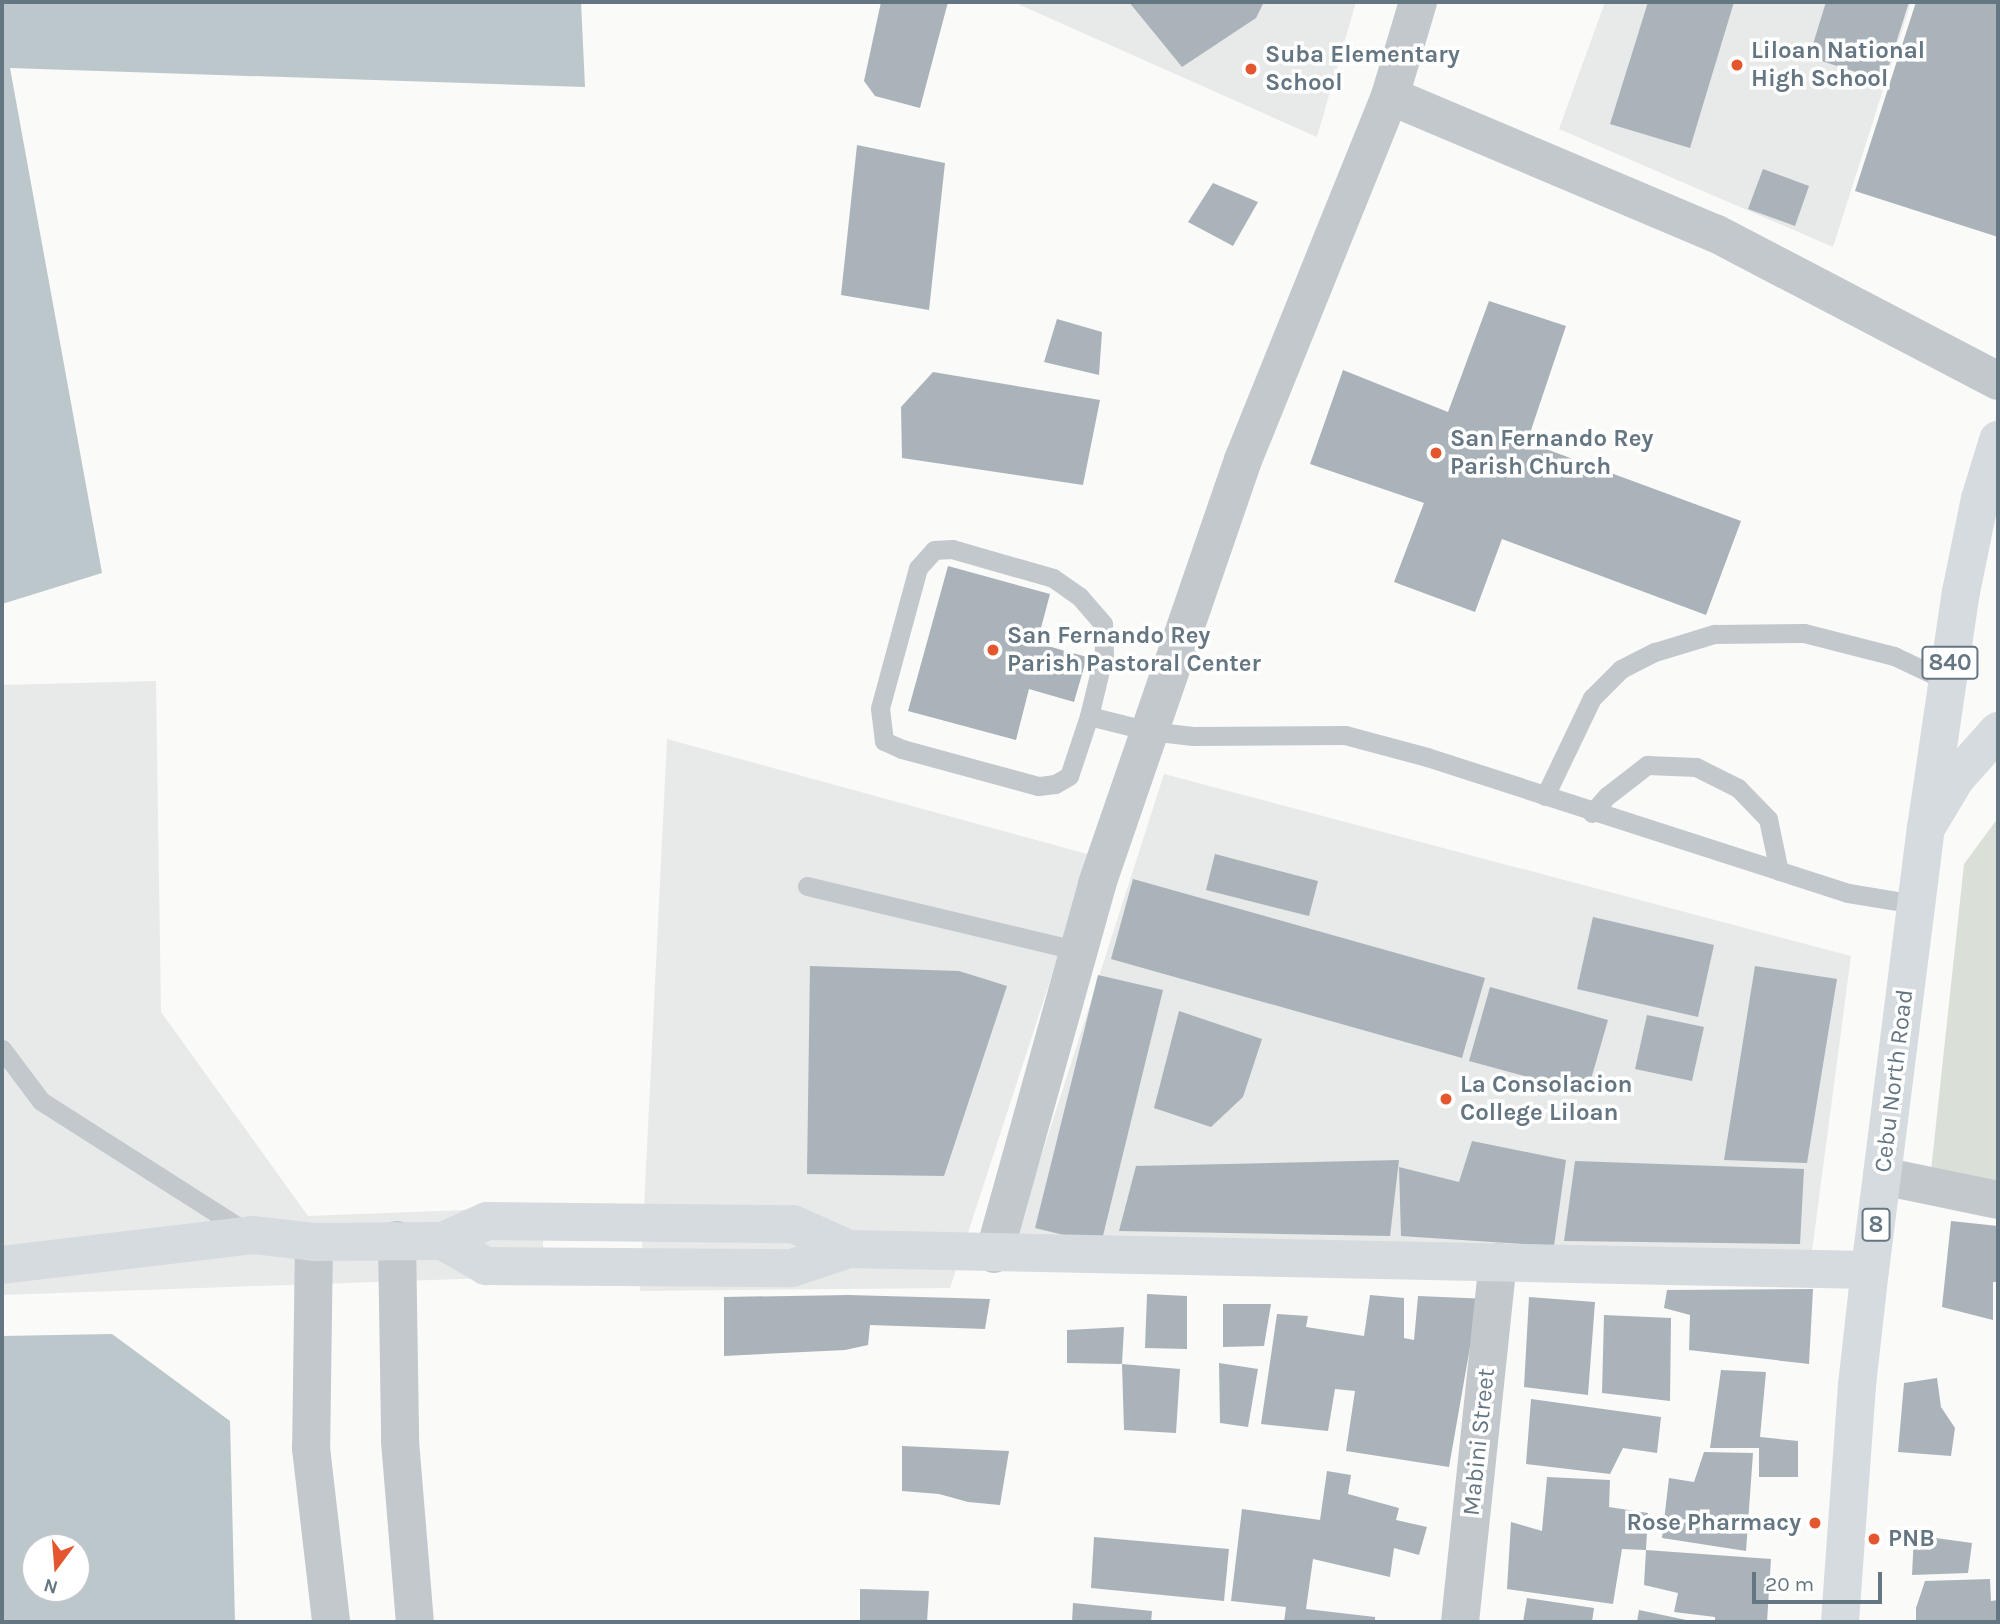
<!DOCTYPE html>
<style>
body{margin:0}
#map{position:relative;width:2000px;height:1624px;overflow:hidden;background:#fafaf8;font-family:Karla,sans-serif}
div>[style]{position:absolute}
.built>*{inset:0;background:#e8e9e9}
.green>*{inset:0;background:#dadfd7}
.water>*{inset:0;background:#bbc7cb}
.building>*{inset:0;background:#aab3b9}
.lane>*{height:19px;margin:-9.5px;padding:0 9.5px;transform-origin:9.5px;border-radius:9.5px;background:#c3c8cc}
.street>*{height:38px;margin:-19px;padding:0 19px;transform-origin:19px;border-radius:19px;background:#c3c8cc}
.secondary>*{height:38px;margin:-19px;padding:0 19px;transform-origin:19px;border-radius:19px;background:#d6dbdf}
.primary>*{height:38px;margin:-19px;padding:0 19px;transform-origin:19px;border-radius:19px;background:#d6dbdf}
.highway>*{height:38px;margin:-19px;padding:0 19px;transform-origin:19px;border-radius:19px;background:#d6dbdf}
.dots>*{width:19px;height:19px;translate:-50% -50%;box-sizing:border-box;border:4px solid #fff;border-radius:50%}
span{translate:-50% -50%;white-space:nowrap;text-align:center;line-height:1.15;-webkit-text-stroke:7px #fff;paint-order:stroke}
.shield-label span{padding:2px 5px;background:#fff;border:2px solid;border-radius:5px;-webkit-text-stroke-width:0}
.shield-label{font-size:23px;color:#657683;font-weight:700}
.poi-label{font-size:24px;color:#657683;font-weight:700}
.left{translate:0 -50%;text-align:left}
.right{translate:-100% -50%;text-align:right}
.street-label{font-size:24px;color:#657683}
.frame{position:absolute;inset:0;border:4px solid #657683;pointer-events:none}
.north{position:absolute;left:21px;top:1533px;width:70px;height:70px;box-sizing:border-box;background:#fff;border:2px solid #c1c8cd;border-radius:50%;rotate:196deg;font-size:19px;font-weight:700;line-height:28px;text-align:center;color:#657683}
.north::after{content:'';display:block;margin:auto;width:24px;height:32px;background:#e4572e;clip-path:polygon(50% 0,100% 100%,50% 72%,0 100%)}
.scale{position:absolute;left:1752px;top:1572px;width:130px;height:32px;box-sizing:border-box;border:4px solid #657683;border-top:0;padding-left:9px;font-size:21px;line-height:24px;white-space:nowrap;color:#657683;-webkit-text-stroke:5px #fff;paint-order:stroke}
</style>
<div id="map">
<div class="built">
<div style="clip-path:polygon(1013px 2px,1356px 2px,1317px 137px)"></div>
<div style="clip-path:polygon(1605px 2px,1911px 2px,1833px 247px,1559px 129px)"></div>
<div style="clip-path:polygon(156px 681px,161px 1012px,308px 1216px,542px 1207px,544px 1276px,2px 1295px,2px 685px)"></div>
<div style="clip-path:polygon(667px 739px,1091px 855px,950px 1288px,640px 1291px)"></div>
<div style="clip-path:polygon(1164px 774px,1851px 956px,1812px 1251px,1014px 1241px)"></div>
</div>
<div class="green">
<div style="clip-path:polygon(1998px 818px,1998px 1184px,1931px 1171px,1964px 864px)"></div>
</div>
<div class="water">
<div style="clip-path:polygon(2px 2px,581px 2px,585px 87px,10px 68px,102px 573px,2px 604px)"></div>
<div style="clip-path:polygon(evenodd,112px 1334px,230px 1421px,235px 1622px,2px 1622px,2px 1336px,112px 1334px,35px 1547px,77px 1547px,77px 1589px,35px 1589px,35px 1547px)"></div>
</div>
<div class="building">
<div style="clip-path:polygon(881px 2px,948px 2px,920px 108px,875px 96px,864px 81px)"></div>
<div style="clip-path:polygon(1129px 2px,1264px 2px,1256px 18px,1182px 67px)"></div>
<div style="clip-path:polygon(1648px 2px,1734px 2px,1690px 148px,1610px 124px)"></div>
<div style="clip-path:polygon(1826px 2px,1909px 2px,1884px 81px,1809px 57px)"></div>
<div style="clip-path:polygon(1916px 2px,1998px 2px,1998px 237px,1855px 191px)"></div>
<div style="clip-path:polygon(857px 145px,945px 163px,929px 310px,841px 295px)"></div>
<div style="clip-path:polygon(1763px 169px,1809px 186px,1795px 226px,1748px 209px)"></div>
<div style="clip-path:polygon(1213px 183px,1258px 202px,1233px 246px,1188px 222px)"></div>
<div style="clip-path:polygon(1489px 301px,1566px 326px,1527px 442px,1741px 521px,1706px 615px,1502px 539px,1475px 612px,1394px 582px,1424px 503px,1310px 464px,1343px 370px,1448px 412px)"></div>
<div style="clip-path:polygon(1057px 319px,1102px 332px,1099px 375px,1044px 362px)"></div>
<div style="clip-path:polygon(933px 372px,1100px 400px,1083px 485px,902px 458px,901px 407px)"></div>
<div style="clip-path:polygon(948px 566px,1050px 594px,1037px 643px,1087px 657px,1074px 702px,1029px 689px,1016px 740px,908px 711px)"></div>
<div style="clip-path:polygon(1215px 854px,1318px 881px,1309px 916px,1206px 890px)"></div>
<div style="clip-path:polygon(1133px 879px,1485px 978px,1462px 1058px,1111px 959px)"></div>
<div style="clip-path:polygon(1593px 917px,1714px 945px,1698px 1017px,1577px 989px)"></div>
<div style="clip-path:polygon(810px 966px,959px 971px,1007px 986px,944px 1176px,807px 1174px)"></div>
<div style="clip-path:polygon(1755px 966px,1837px 979px,1807px 1163px,1724px 1160px)"></div>
<div style="clip-path:polygon(1098px 975px,1163px 990px,1101px 1244px,1035px 1228px)"></div>
<div style="clip-path:polygon(1490px 987px,1608px 1020px,1587px 1093px,1469px 1061px)"></div>
<div style="clip-path:polygon(1179px 1011px,1262px 1039px,1243px 1097px,1211px 1127px,1154px 1108px)"></div>
<div style="clip-path:polygon(1647px 1015px,1704px 1027px,1692px 1081px,1635px 1069px)"></div>
<div style="clip-path:polygon(1472px 1141px,1566px 1160px,1554px 1246px,1401px 1236px,1399px 1167px,1459px 1182px)"></div>
<div style="clip-path:polygon(1399px 1160px,1390px 1236px,1119px 1231px,1136px 1166px)"></div>
<div style="clip-path:polygon(1575px 1161px,1804px 1169px,1800px 1244px,1564px 1241px)"></div>
<div style="clip-path:polygon(1951px 1221px,1998px 1226px,1998px 1282px,1993px 1282px,1993px 1320px,1942px 1307px)"></div>
<div style="clip-path:polygon(1813px 1289px,1809px 1364px,1689px 1350px,1690px 1315px,1664px 1308px,1667px 1290px)"></div>
<div style="clip-path:polygon(1147px 1294px,1187px 1296px,1187px 1349px,1145px 1348px)"></div>
<div style="clip-path:polygon(849px 1295px,990px 1299px,985px 1329px,870px 1325px,868px 1345px,845px 1350px,724px 1356px,724px 1297px)"></div>
<div style="clip-path:polygon(1370px 1295px,1404px 1298px,1404px 1338px,1414px 1340px,1418px 1296px,1489px 1299px,1470px 1347px,1449px 1467px,1346px 1451px,1355px 1391px,1335px 1389px,1328px 1431px,1261px 1424px,1277px 1314px,1308px 1316px,1306px 1327px,1364px 1336px)"></div>
<div style="clip-path:polygon(1529px 1297px,1595px 1302px,1588px 1395px,1524px 1387px)"></div>
<div style="clip-path:polygon(1223px 1304px,1271px 1304px,1264px 1346px,1223px 1347px)"></div>
<div style="clip-path:polygon(1604px 1315px,1671px 1318px,1670px 1401px,1602px 1393px)"></div>
<div style="clip-path:polygon(1124px 1327px,1122px 1364px,1067px 1363px,1067px 1330px)"></div>
<div style="clip-path:polygon(1219px 1363px,1258px 1369px,1248px 1427px,1220px 1423px)"></div>
<div style="clip-path:polygon(1122px 1364px,1180px 1369px,1176px 1433px,1124px 1430px)"></div>
<div style="clip-path:polygon(1721px 1370px,1766px 1372px,1760px 1437px,1798px 1441px,1798px 1477px,1759px 1477px,1759px 1448px,1710px 1448px)"></div>
<div style="clip-path:polygon(1937px 1378px,1941px 1407px,1955px 1428px,1951px 1456px,1898px 1452px,1904px 1383px)"></div>
<div style="clip-path:polygon(1531px 1399px,1661px 1417px,1657px 1453px,1623px 1448px,1610px 1474px,1526px 1464px)"></div>
<div style="clip-path:polygon(902px 1446px,1009px 1451px,1000px 1505px,968px 1502px,939px 1494px,902px 1491px)"></div>
<div style="clip-path:polygon(1704px 1452px,1753px 1453px,1746px 1551px,1662px 1538px,1669px 1478px,1694px 1482px)"></div>
<div style="clip-path:polygon(1327px 1471px,1351px 1475px,1348px 1494px,1399px 1508px,1396px 1520px,1427px 1527px,1419px 1555px,1394px 1548px,1390px 1577px,1313px 1559px,1306px 1609px,1375px 1617px,1375px 1622px,1284px 1622px,1286px 1607px,1231px 1601px,1242px 1509px,1320px 1520px)"></div>
<div style="clip-path:polygon(1547px 1477px,1610px 1480px,1609px 1507px,1648px 1513px,1646px 1550px,1622px 1549px,1613px 1604px,1507px 1589px,1511px 1522px,1542px 1531px)"></div>
<div style="clip-path:polygon(1914px 1535px,1972px 1543px,1968px 1573px,1912px 1575px)"></div>
<div style="clip-path:polygon(1094px 1537px,1229px 1549px,1224px 1601px,1091px 1588px)"></div>
<div style="clip-path:polygon(1646px 1550px,1771px 1559px,1767px 1622px,1715px 1622px,1715px 1617px,1674px 1612px,1678px 1593px,1644px 1585px)"></div>
<div style="clip-path:polygon(1990px 1579px,1991px 1601px,1998px 1600px,1998px 1622px,1916px 1622px,1916px 1608px,1925px 1581px)"></div>
<div style="clip-path:polygon(860px 1589px,929px 1591px,927px 1622px,860px 1622px)"></div>
<div style="clip-path:polygon(1527px 1598px,1594px 1608px,1592px 1622px,1523px 1622px)"></div>
<div style="clip-path:polygon(1073px 1603px,1152px 1611px,1151px 1622px,1072px 1622px)"></div>
<div style="clip-path:polygon(1639px 1610px,1691px 1621px,1691px 1622px,1637px 1622px)"></div>
</div>
<div class="lane">
<div style="left:952px;top:549px;width:105px;rotate:16deg"></div>
<div style="left:1053px;top:578px;width:32px;rotate:35deg"></div>
<div style="left:1079px;top:596px;width:37px;rotate:49deg"></div>
<div style="left:1103px;top:624px;width:30px;rotate:88deg"></div>
<div style="left:1104px;top:654px;width:64px;rotate:103.6deg"></div>
<div style="left:1089px;top:716px;width:63px;rotate:108.4deg"></div>
<div style="left:1069px;top:776px;width:16px;rotate:150deg"></div>
<div style="left:1055px;top:784px;width:17px;rotate:173deg"></div>
<div style="left:1038px;top:786px;width:141px;rotate:-164.8deg"></div>
<div style="left:902px;top:749px;width:20px;rotate:-156deg"></div>
<div style="left:884px;top:741px;width:33px;rotate:-97deg"></div>
<div style="left:880px;top:708px;width:145px;rotate:-74.8deg"></div>
<div style="left:918px;top:568px;width:24px;rotate:-48deg"></div>
<div style="left:934px;top:550px;width:18px;rotate:-3deg"></div>
<div style="left:1089px;top:716px;width:62px;rotate:14deg"></div>
<div style="left:1149px;top:731px;width:44px;rotate:6.5deg"></div>
<div style="left:1193px;top:736px;width:152px;rotate:-0.4deg"></div>
<div style="left:1345px;top:735px;width:85px;rotate:15deg"></div>
<div style="left:1427px;top:757px;width:442px;rotate:17.9deg"></div>
<div style="left:1848px;top:893px;width:69px;rotate:9.2deg"></div>
<div style="left:1545px;top:796px;width:109px;rotate:-64.4deg"></div>
<div style="left:1592px;top:698px;width:41px;rotate:-45deg"></div>
<div style="left:1621px;top:669px;width:38px;rotate:-27deg"></div>
<div style="left:1655px;top:652px;width:62px;rotate:-17deg"></div>
<div style="left:1714px;top:634px;width:90px;rotate:-0.6deg"></div>
<div style="left:1804px;top:633px;width:93px;rotate:14.3deg"></div>
<div style="left:1894px;top:656px;width:59px;rotate:25.3deg"></div>
<div style="left:1592px;top:813px;width:23px;rotate:-49deg"></div>
<div style="left:1607px;top:796px;width:51px;rotate:-37.8deg"></div>
<div style="left:1647px;top:765px;width:49px;rotate:2.3deg"></div>
<div style="left:1696px;top:767px;width:47px;rotate:26.6deg"></div>
<div style="left:1738px;top:788px;width:43px;rotate:45.9deg"></div>
<div style="left:1768px;top:819px;width:53px;rotate:78.1deg"></div>
<div style="left:807px;top:886px;width:280px;rotate:13.4deg"></div>
<div style="left:2px;top:1049px;width:65px;rotate:53.1deg"></div>
<div style="left:41px;top:1101px;width:246px;rotate:32.5deg"></div>
</div>
<div class="street">
<div style="left:1390px;top:96px;width:355px;rotate:22.9deg"></div>
<div style="left:1717px;top:234px;width:317px;rotate:27.6deg"></div>
<div style="left:1882px;top:1176px;width:118px;rotate:11.7deg"></div>
<div style="left:397px;top:1240px;width:201px;rotate:89.1deg"></div>
<div style="left:400px;top:1441px;width:182px;rotate:85.3deg"></div>
<div style="left:314px;top:1242px;width:206px;rotate:90.8deg"></div>
<div style="left:311px;top:1448px;width:175px;rotate:83.4deg"></div>
<div style="left:994px;top:1254px;width:384px;rotate:-74.4deg"></div>
<div style="left:1097px;top:884px;width:448px;rotate:-71deg"></div>
<div style="left:1243px;top:460px;width:393px;rotate:-68deg"></div>
<div style="left:1390px;top:96px;width:98px;rotate:-73.4deg"></div>
<div style="left:1460px;top:1622px;width:362px;rotate:-84deg"></div>
</div>
<div class="secondary">
<div style="left:443px;top:1241px;width:50px;rotate:30.2deg"></div>
<div style="left:486px;top:1266px;width:306px;rotate:0.4deg"></div>
<div style="left:792px;top:1268px;width:60px;rotate:-18.4deg"></div>
<div style="left:849px;top:1249px;width:1021px;rotate:1.18deg"></div>
<div style="left:2px;top:1265px;width:252px;rotate:-6.8deg"></div>
<div style="left:252px;top:1235px;width:62px;rotate:6.4deg"></div>
<div style="left:314px;top:1242px;width:129px;rotate:-0.4deg"></div>
<div style="left:443px;top:1241px;width:48px;rotate:-24.4deg"></div>
<div style="left:487px;top:1221px;width:306px;rotate:0.6deg"></div>
<div style="left:793px;top:1224px;width:61px;rotate:24.1deg"></div>
</div>
<div class="primary">
<div style="left:1926px;top:828px;width:58px;rotate:-59deg"></div>
<div style="left:1956px;top:778px;width:63px;rotate:-48.2deg"></div>
</div>
<div class="highway">
<div style="left:1840px;top:1622px;width:238px;rotate:-85.9deg"></div>
<div style="left:1857px;top:1385px;width:116px;rotate:-83.6deg"></div>
<div style="left:1870px;top:1270px;width:446px;rotate:-82.8deg"></div>
<div style="left:1926px;top:828px;width:239px;rotate:-81.6deg"></div>
<div style="left:1961px;top:592px;width:95px;rotate:-78.5deg"></div>
<div style="left:1980px;top:499px;width:62px;rotate:-73deg"></div>
</div>
<div class="dots">
<div style="left:1737px;top:65px;background:#e4572e"></div>
<div style="left:1251px;top:69px;background:#e4572e"></div>
<div style="left:1436px;top:453px;background:#e4572e"></div>
<div style="left:993px;top:650px;background:#e4572e"></div>
<div style="left:1446px;top:1099px;background:#e4572e"></div>
<div style="left:1815px;top:1523px;background:#e4572e"></div>
<div style="left:1874px;top:1539px;background:#e4572e"></div>
</div>
<div class="shield-label">
<span style="left:1950px;top:663px">840</span>
<span style="left:1876px;top:1225px">8</span>
</div>
<div class="poi-label">
<span class="left" style="left:1751px;top:65px">Liloan National<br>High School</span>
<span class="left" style="left:1265px;top:69px">Suba Elementary<br>School</span>
<span class="left" style="left:1450px;top:453px">San Fernando Rey<br>Parish Church</span>
<span class="left" style="left:1007px;top:650px">San Fernando Rey<br>Parish Pastoral Center</span>
<span class="left" style="left:1460px;top:1099px">La Consolacion<br>College Liloan</span>
<span class="right" style="left:1801px;top:1523px">Rose Pharmacy</span>
<span class="left" style="left:1888px;top:1539px">PNB</span>
</div>
<div class="street-label">
<span style="left:1894px;top:1081px;rotate:-83deg">Cebu North Road</span>
<span style="left:1479px;top:1442px;rotate:-84deg">Mabini Street</span>
</div>
<div class="frame"></div>
<div class="north">N</div>
<div class="scale">20 m</div>
</div>
